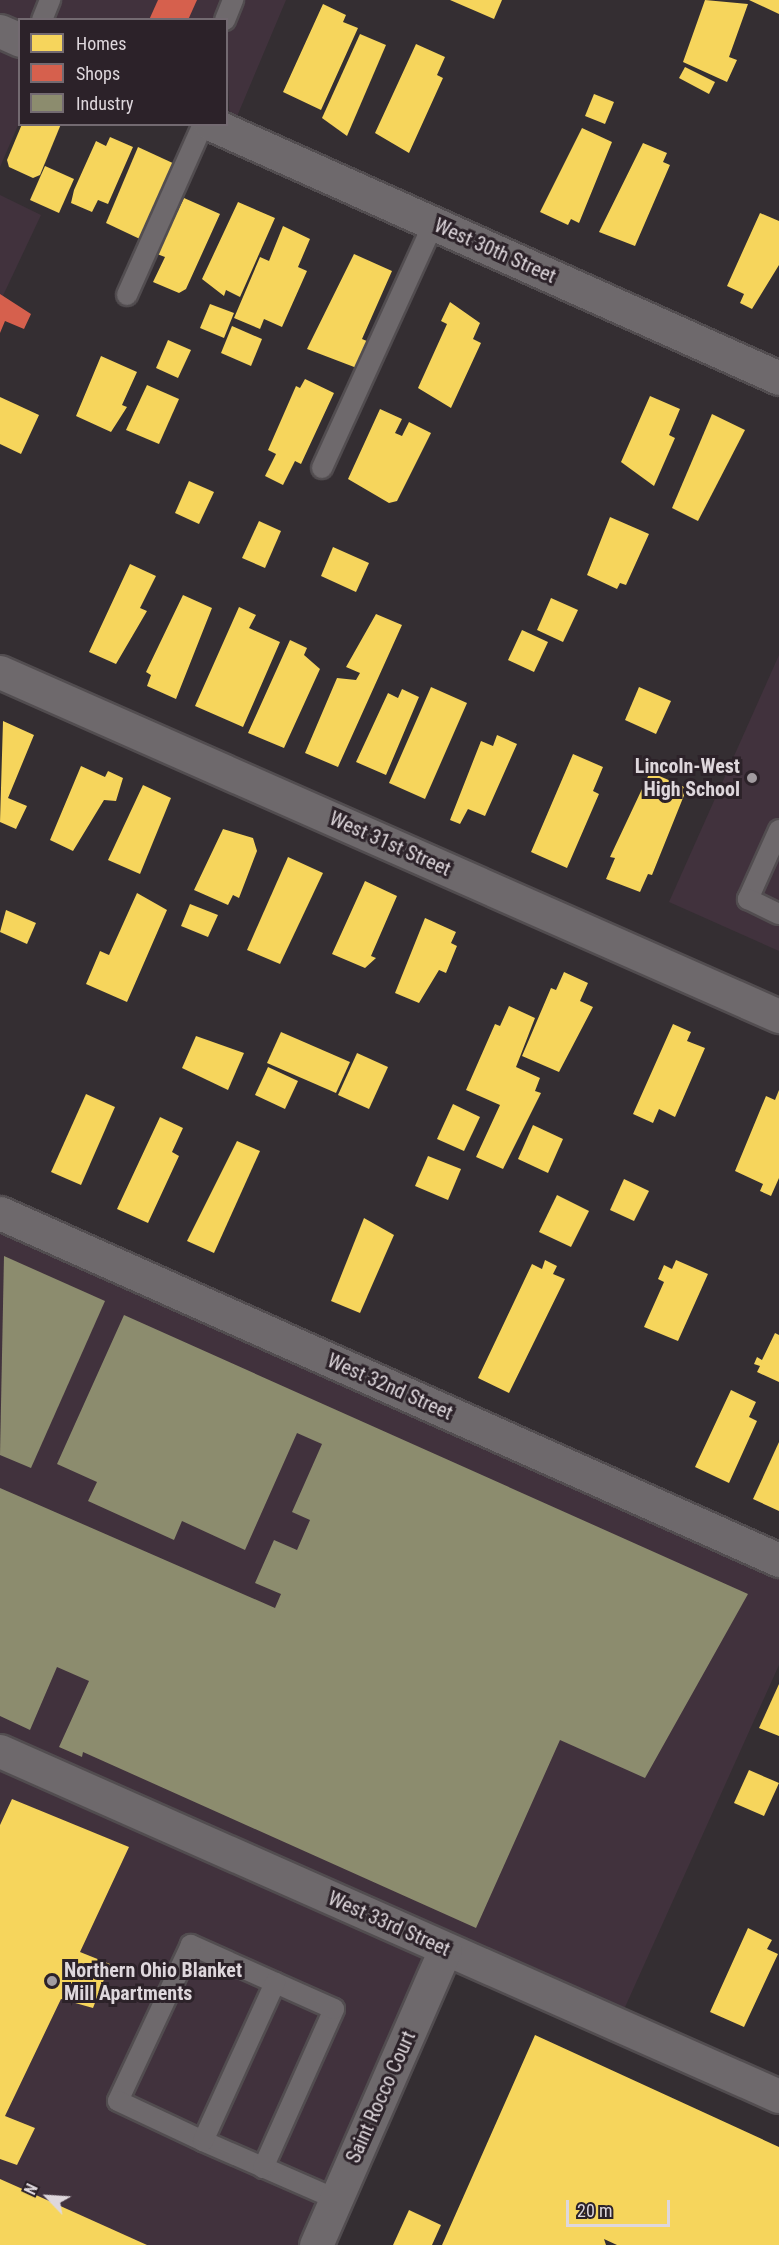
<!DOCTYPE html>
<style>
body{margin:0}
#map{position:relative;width:779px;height:2245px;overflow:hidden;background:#342e32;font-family:"Roboto Condensed",sans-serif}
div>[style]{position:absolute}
.built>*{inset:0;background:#41323d}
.homes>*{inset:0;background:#f6d55c}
.shops>*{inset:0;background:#d6604d}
.industry>*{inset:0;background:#8c8c6e}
.roads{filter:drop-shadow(2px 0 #524d50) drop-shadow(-2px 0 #524d50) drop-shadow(0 2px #524d50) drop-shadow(0 -2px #524d50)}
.lane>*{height:20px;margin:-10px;padding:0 10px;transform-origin:10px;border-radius:10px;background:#6e696c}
.street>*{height:33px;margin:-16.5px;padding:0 16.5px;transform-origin:16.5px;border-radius:16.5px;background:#6e696c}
.dots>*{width:16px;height:16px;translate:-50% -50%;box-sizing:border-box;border:3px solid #2c2229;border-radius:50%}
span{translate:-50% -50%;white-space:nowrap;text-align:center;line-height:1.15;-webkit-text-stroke:6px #2c2229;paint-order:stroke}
.street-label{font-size:20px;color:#ded7dc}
.poi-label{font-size:20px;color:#ded7dc;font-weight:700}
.right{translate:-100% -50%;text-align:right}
.left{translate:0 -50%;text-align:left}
.legend{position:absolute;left:18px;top:18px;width:210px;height:108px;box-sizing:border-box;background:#2c2229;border:2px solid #736a71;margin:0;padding:8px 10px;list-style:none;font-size:18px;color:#ded7dc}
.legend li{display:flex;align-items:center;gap:12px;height:30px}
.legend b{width:30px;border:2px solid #736a71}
.north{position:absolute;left:18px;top:2167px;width:60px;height:60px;-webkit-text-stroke:4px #2c2229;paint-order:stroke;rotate:295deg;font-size:16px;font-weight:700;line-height:24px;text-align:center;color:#ded7dc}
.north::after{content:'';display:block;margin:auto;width:21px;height:27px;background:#ded7dc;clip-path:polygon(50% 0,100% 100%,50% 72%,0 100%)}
.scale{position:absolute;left:566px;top:2200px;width:104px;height:27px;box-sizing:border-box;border:3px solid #ded7dc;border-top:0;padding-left:8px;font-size:18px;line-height:21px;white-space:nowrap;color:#ded7dc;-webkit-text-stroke:4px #2c2229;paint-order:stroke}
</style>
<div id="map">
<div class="built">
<div style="clip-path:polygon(0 0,286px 0,230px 133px,226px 20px,20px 20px,19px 123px,0 167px)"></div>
<div style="clip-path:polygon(0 195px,41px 215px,0 302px)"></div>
<div style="clip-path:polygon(779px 655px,779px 951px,669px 902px)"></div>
<div style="clip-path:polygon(0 1213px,779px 1560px,779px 1665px,617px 2025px,445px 1950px,316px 2245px,0 2245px)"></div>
</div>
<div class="homes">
<div style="clip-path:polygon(450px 0,502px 0,494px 19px)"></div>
<div style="clip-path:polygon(705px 0,748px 4px,729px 57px,737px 60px,727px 82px,683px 62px)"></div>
<div style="clip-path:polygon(749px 0,779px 0,779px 14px)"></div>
<div style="clip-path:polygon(323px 4px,346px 15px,343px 22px,358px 28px,321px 110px,283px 92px)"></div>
<div style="clip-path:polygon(360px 34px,386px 45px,347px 136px,322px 118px)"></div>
<div style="clip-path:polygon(416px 44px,445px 57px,437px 75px,443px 78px,409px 153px,375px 133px)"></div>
<div style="clip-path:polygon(685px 67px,715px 82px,709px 94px,679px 78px)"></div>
<div style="clip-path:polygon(594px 94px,614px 102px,605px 124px,585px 116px)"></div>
<div style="clip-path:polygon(22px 124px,61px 124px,40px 175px,33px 178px,9px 167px,7px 160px)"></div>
<div style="clip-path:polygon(582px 128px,612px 142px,579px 223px,571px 219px,568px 225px,540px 212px)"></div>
<div style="clip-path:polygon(110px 137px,133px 147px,108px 204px,98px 200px,92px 212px,71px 203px,74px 190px,96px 141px,106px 146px)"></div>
<div style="clip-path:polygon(643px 143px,667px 153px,663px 162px,670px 165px,635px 246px,599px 232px)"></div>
<div style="clip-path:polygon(138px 147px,177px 165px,142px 240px,106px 223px)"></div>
<div style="clip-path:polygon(45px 166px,74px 179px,59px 213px,30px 200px)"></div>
<div style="clip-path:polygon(184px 198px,220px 214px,186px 289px,179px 293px,153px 282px,165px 257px,157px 254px)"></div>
<div style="clip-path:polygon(238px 202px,275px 218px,240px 297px,226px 290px,224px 296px,202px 279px)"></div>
<div style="clip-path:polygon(760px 213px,779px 221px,779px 265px,752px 309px,740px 303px,744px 294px,727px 286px)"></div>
<div style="clip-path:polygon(283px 226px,310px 239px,298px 267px,307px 271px,282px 327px,264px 319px,260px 329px,234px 318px,260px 257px,269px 261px)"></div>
<div style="clip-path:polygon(354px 254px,392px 271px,362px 339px,374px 344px,362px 370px,307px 349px)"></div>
<div style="clip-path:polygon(450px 302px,480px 323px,473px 339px,481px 343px,451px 408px,418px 388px,447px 324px,441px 321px)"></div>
<div style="clip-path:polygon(210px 304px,234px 313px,224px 338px,200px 328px)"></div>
<div style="clip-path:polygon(232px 326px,262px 339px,251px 366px,221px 353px)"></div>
<div style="clip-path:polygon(168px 340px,191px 350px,178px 378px,156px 368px)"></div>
<div style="clip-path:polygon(101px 356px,137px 372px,122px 405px,127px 407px,111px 432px,76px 416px)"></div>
<div style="clip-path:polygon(305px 379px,334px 393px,301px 464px,295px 461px,283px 485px,265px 476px,276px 454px,268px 450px,296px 386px,300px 388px)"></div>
<div style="clip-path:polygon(147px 385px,179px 399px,159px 444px,126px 430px)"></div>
<div style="clip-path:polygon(650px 396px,680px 409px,669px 435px,675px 438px,654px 486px,621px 462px)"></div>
<div style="clip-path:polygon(0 397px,39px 415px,21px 454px,0 444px)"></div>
<div style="clip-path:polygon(380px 409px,402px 419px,395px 433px,402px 436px,409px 422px,431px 433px,397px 501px,389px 503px,348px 479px)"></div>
<div style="clip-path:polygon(712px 414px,745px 430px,698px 521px,672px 508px)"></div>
<div style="clip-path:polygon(189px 481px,214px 492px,199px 524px,175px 513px)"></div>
<div style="clip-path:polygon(610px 517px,649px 534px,626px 585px,620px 583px,617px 589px,587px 575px)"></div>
<div style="clip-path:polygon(259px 521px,281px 531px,265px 568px,242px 558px)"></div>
<div style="clip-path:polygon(333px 547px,369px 563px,356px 592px,321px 576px)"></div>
<div style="clip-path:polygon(130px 564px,156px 576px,140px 608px,147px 611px,116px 664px,89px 652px)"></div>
<div style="clip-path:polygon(183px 595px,212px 608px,176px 699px,147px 686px,151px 675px,146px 672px)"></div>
<div style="clip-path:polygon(551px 598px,578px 610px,563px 642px,537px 630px)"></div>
<div style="clip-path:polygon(239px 607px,256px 615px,249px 628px,280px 642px,243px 727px,195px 706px)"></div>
<div style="clip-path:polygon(376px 614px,402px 625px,338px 767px,305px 753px,337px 678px,356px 680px,360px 673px,346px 667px)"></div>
<div style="clip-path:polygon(522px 630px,548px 642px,534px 672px,508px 660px)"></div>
<div style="clip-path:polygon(290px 640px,307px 648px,304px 655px,320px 669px,284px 748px,248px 733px)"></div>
<div style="clip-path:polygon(431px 687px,467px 703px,425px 799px,389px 783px)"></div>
<div style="clip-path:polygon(639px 687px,671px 701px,656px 734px,625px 720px)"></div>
<div style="clip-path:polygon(402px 689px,419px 697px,386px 775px,356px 762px,388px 693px,398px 698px)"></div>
<div style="clip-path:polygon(3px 721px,34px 735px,8px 798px,27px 806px,16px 829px,0 822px)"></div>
<div style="clip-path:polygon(497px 735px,517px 744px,485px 816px,468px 809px,460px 824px,450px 820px,481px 741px,493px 746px)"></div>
<div style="clip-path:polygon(573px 754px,603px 767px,593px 791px,599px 794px,567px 868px,531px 852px)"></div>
<div style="clip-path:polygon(81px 766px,105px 777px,108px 771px,123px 778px,116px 801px,104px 800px,73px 851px,50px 840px)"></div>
<div style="clip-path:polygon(650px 772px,687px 788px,652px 875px,648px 874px,640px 892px,606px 879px,615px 858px,610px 857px)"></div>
<div style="clip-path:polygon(143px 785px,171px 798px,140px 874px,108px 860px)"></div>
<div style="clip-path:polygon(223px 829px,253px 838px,257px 851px,239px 898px,233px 895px,228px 905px,194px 890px)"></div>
<div style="clip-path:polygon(288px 857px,323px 873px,280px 964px,247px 950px)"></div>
<div style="clip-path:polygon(365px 881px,397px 896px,371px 956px,376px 958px,365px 968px,332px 954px)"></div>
<div style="clip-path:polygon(137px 893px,167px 910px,127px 1002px,86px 984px,100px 951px,109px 955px)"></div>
<div style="clip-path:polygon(190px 904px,218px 915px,208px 937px,181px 926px)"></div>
<div style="clip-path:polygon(6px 910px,36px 923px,27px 944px,0 932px)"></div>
<div style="clip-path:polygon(425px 918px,456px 932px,451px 943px,457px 946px,446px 973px,439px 970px,419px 1003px,395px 993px)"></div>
<div style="clip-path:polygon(564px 972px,588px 983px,580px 1001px,593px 1007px,559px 1072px,522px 1056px,551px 988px,556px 990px)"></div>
<div style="clip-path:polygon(509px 1006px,535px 1018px,516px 1067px,540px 1078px,535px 1091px,541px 1093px,503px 1169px,476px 1157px,500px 1105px,466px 1090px,495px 1024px,500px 1026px)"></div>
<div style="clip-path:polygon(673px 1024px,691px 1032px,687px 1041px,705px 1048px,675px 1117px,659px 1109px,653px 1123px,633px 1114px)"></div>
<div style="clip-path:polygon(281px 1032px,350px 1062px,336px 1093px,267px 1063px)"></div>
<div style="clip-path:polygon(196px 1036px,244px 1053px,228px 1090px,182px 1068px)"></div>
<div style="clip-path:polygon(357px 1053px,388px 1067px,369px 1109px,338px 1095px)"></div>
<div style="clip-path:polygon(268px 1067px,298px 1081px,285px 1109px,255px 1095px)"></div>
<div style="clip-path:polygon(779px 1090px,779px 1178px,771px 1196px,760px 1191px,763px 1184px,735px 1171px,766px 1096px,775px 1100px)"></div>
<div style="clip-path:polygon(86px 1094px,115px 1107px,81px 1185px,51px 1172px)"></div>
<div style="clip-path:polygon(453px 1104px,480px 1117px,464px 1151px,437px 1139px)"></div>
<div style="clip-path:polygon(160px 1117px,183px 1128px,172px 1152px,179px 1156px,148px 1223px,117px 1209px)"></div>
<div style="clip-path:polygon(533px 1125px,563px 1139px,548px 1173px,518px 1159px)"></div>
<div style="clip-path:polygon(237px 1141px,260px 1151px,214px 1253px,187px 1241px)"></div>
<div style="clip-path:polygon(428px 1156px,461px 1169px,448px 1200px,415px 1186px)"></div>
<div style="clip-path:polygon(624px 1179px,649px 1191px,634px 1221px,610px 1210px)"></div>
<div style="clip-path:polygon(557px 1195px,589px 1211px,571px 1247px,539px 1232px)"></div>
<div style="clip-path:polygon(364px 1218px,394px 1235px,360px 1313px,331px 1301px)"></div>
<div style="clip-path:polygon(545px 1260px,557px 1266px,553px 1274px,565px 1279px,509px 1393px,478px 1378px,532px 1264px,542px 1269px)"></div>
<div style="clip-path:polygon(676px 1260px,708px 1274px,678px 1341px,644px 1327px,664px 1282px,658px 1279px,664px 1265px,672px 1269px)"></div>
<div style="clip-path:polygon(775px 1333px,779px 1335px,779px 1382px,757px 1372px,760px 1366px,754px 1364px,757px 1357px,762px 1360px)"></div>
<div style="clip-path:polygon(731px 1390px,756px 1402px,749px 1417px,757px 1421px,729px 1483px,695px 1467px)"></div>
<div style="clip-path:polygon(779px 1442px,779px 1511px,753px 1499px)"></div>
<div style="clip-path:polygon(779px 1684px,779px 1736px,759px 1728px)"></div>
<div style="clip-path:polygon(749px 1770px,779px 1783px,764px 1816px,734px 1803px)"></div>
<div style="clip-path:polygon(12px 1799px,129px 1847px,80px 1952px,110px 1964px,93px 2008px,61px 1999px,5px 2116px,35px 2128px,17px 2165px,0 2159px,0 1825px)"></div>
<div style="clip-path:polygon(748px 1928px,772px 1940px,767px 1949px,778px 1954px,744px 2027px,710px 2012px)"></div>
<div style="clip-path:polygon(535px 2035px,779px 2147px,779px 2245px,617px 2245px,604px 2239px,606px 2245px,442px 2245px)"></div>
<div style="clip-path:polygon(0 2179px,27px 2191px,147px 2245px,0 2245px)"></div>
<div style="clip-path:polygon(409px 2210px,441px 2225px,432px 2245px,393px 2245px)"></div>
</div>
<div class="shops">
<div style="clip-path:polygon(158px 0,197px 0,188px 20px,149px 20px)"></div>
<div style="clip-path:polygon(0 294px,31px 314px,24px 329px,5px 321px,0 333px)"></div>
</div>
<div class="industry">
<div style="clip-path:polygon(4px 1256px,105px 1301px,31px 1468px,0 1455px)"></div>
<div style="clip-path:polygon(124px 1315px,748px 1594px,645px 1778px,560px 1740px,476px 1928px,83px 1752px,82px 1757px,59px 1747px,89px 1681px,57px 1667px,30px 1730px,0 1716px,0 1488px,275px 1608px,281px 1594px,255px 1583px,274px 1540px,297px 1550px,310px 1520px,292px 1512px,322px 1444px,297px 1433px,245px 1550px,182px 1521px,174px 1540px,88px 1501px,97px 1482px,57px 1464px)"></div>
</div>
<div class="roads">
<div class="lane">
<div style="left:42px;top:20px;width:22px;rotate:-68deg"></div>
<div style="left:225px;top:20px;width:22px;rotate:-68deg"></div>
<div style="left:127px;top:295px;width:187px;rotate:-66deg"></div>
<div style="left:322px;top:468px;width:268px;rotate:-65.5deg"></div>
<div style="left:779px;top:830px;width:76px;rotate:114.2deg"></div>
<div style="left:748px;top:899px;width:34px;rotate:26deg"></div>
<div style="left:203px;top:2141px;width:145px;rotate:23.6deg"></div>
<div style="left:263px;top:2168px;width:174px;rotate:-65.9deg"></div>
<div style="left:334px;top:2009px;width:157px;rotate:-155.9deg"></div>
<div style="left:191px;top:1945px;width:172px;rotate:115.1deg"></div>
<div style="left:118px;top:2101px;width:94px;rotate:25.2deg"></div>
<div style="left:203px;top:2141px;width:174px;rotate:-65.5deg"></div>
</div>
<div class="street">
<div style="left:0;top:31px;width:22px;rotate:24deg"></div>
<div style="left:211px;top:124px;width:622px;rotate:24.09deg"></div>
<div style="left:0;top:672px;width:852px;rotate:23.83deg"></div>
<div style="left:0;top:1213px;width:853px;rotate:24.01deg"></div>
<div style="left:0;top:1751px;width:852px;rotate:23.89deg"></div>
<div style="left:316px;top:2245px;width:322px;rotate:-66.4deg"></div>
</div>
</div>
<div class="dots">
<div style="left:752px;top:778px;background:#a29ca0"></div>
<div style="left:52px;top:1981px;background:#a29ca0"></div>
</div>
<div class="street-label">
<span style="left:495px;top:251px;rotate:24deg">West 30th Street</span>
<span style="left:390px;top:844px;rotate:24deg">West 31st Street</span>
<span style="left:390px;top:1387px;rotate:24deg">West 32nd Street</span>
<span style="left:389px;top:1924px;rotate:24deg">West 33rd Street</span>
<span style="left:381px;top:2097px;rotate:-66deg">Saint Rocco Court</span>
</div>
<div class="poi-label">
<span class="right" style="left:740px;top:778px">Lincoln-West<br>High School</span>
<span class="left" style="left:64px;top:1982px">Northern Ohio Blanket<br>Mill Apartments</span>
</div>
<ul class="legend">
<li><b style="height:16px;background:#f6d55c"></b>Homes</li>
<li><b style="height:16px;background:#d6604d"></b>Shops</li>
<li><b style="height:16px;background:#8c8c6e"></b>Industry</li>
</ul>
<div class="north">N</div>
<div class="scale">20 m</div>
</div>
